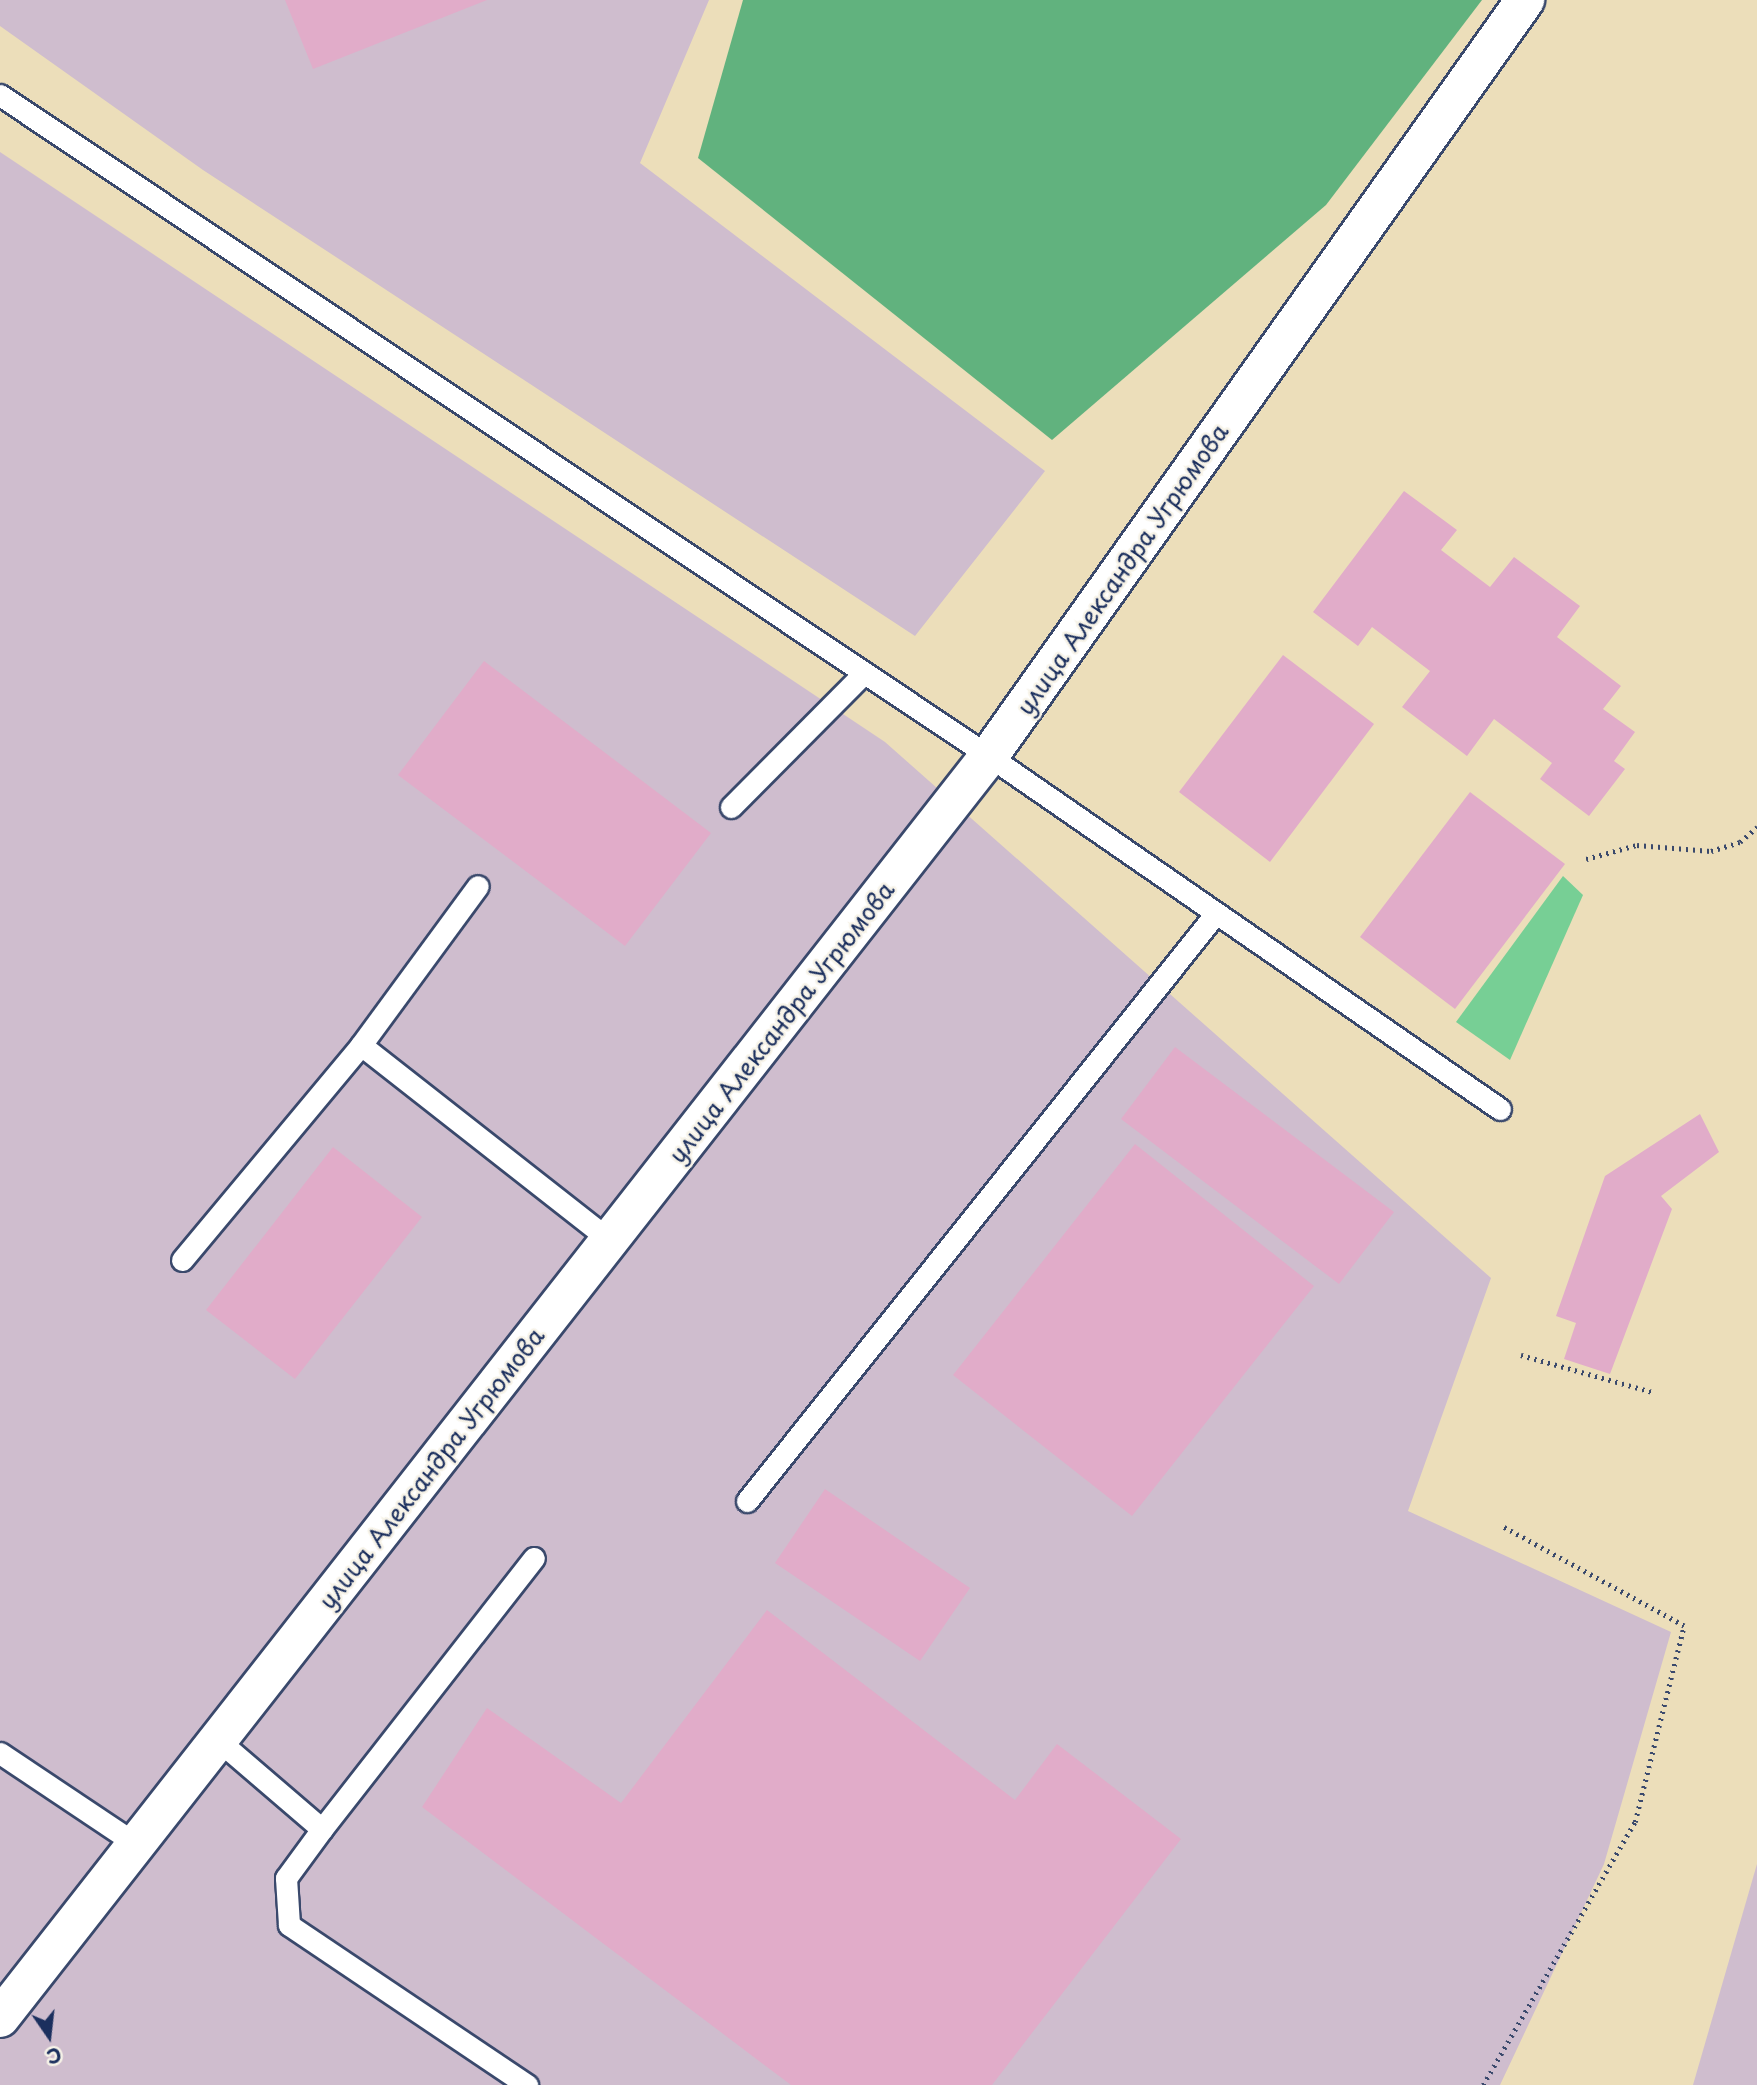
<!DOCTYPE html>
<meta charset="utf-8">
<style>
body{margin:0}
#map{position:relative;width:1757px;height:2085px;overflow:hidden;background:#ecdeba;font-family:"Playpen Sans",sans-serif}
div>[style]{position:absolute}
.industrial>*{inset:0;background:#cfbdce}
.green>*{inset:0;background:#77cf95}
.forest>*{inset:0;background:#61b27e}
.building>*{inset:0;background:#e1acc9}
.path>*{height:4.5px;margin-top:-2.25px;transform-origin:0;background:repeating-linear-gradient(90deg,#3a496c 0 2px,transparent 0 7px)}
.roads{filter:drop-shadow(2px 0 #3a496c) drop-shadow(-2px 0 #3a496c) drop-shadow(0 2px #3a496c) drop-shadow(0 -2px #3a496c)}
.lane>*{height:21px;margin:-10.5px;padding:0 10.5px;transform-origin:10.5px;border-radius:10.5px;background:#fff}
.street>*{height:38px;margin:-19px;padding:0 19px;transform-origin:19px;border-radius:19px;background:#fff}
span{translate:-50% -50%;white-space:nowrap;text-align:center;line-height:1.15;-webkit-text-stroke:5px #f7f3e8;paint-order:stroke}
.street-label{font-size:24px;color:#1b2f5e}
.north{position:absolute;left:14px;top:2001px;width:70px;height:70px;-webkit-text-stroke:5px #f7f3e8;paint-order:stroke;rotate:166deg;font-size:19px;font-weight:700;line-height:28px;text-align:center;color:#1b2f5e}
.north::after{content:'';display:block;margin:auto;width:24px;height:32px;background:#1b2f5e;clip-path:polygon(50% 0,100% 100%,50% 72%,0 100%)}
</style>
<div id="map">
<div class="industrial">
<div style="clip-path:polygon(0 0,709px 0,640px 163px,1045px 471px,915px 636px,203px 170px,0 26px)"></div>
<div style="clip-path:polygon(0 152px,885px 742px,1491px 1278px,1408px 1511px,1671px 1632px,1604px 1864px,1500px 2085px,0 2085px)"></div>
<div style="clip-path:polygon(1757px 1864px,1757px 2085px,1693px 2085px)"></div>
</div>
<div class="green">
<div style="clip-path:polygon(1563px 876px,1583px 895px,1510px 1060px,1456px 1022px)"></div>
</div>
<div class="forest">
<div style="clip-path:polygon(743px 0,1482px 0,1326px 205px,1052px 440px,698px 158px)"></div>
</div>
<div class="building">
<div style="clip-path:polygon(285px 0,487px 0,313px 69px)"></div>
<div style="clip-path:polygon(1404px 491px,1457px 530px,1441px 550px,1490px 587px,1514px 557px,1580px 606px,1557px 637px,1621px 686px,1603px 709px,1635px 732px,1614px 761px,1625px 769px,1589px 816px,1540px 779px,1552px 763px,1494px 719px,1467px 756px,1402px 707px,1430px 671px,1372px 627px,1358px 646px,1313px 612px)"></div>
<div style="clip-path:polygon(1283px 655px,1374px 724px,1270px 862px,1179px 792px)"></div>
<div style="clip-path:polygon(484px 661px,711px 833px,625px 946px,398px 775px)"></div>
<div style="clip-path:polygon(1470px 792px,1565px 864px,1455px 1009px,1360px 937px)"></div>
<div style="clip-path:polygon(1175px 1047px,1394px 1212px,1339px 1284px,1121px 1119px)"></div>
<div style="clip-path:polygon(1700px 1114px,1719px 1152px,1661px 1196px,1672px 1209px,1610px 1374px,1564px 1359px,1576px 1323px,1556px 1316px,1605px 1176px)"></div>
<div style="clip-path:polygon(1135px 1144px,1314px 1286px,1132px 1516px,953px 1375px)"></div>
<div style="clip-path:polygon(333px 1147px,422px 1217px,295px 1379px,206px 1310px)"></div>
<div style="clip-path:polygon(825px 1489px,970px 1588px,920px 1661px,775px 1563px)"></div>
<div style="clip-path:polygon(767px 1610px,1015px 1800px,1057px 1744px,1181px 1839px,992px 2085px,791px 2085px,422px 1807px,487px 1708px,621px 1803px)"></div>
</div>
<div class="path">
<div style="left:1586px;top:859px;width:53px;rotate:-15.4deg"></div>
<div style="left:1637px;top:845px;width:74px;rotate:4.6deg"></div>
<div style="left:1711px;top:851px;width:30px;rotate:-17deg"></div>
<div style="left:1740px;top:842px;width:23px;rotate:-41deg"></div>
<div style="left:1521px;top:1355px;width:137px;rotate:15.7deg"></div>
<div style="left:1483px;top:2085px;width:304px;rotate:-60deg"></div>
<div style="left:1635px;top:1822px;width:202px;rotate:-76deg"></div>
<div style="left:1684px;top:1626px;width:206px;rotate:-151.3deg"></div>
</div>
<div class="roads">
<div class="lane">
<div style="left:0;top:95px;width:1190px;rotate:33.76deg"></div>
<div style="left:989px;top:756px;width:621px;rotate:34.64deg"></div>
<div style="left:731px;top:807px;width:189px;rotate:-45.2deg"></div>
<div style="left:361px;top:1045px;width:316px;rotate:38.1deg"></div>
<div style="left:182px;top:1260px;width:280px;rotate:-50.2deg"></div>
<div style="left:361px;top:1045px;width:197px;rotate:-53.7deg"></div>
<div style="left:747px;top:1501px;width:752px;rotate:-51.42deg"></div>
<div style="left:218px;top:1740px;width:137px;rotate:40.6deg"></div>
<div style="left:322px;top:1829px;width:61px;rotate:126.3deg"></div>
<div style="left:286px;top:1878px;width:47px;rotate:86.3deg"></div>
<div style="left:289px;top:1925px;width:287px;rotate:33.9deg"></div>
<div style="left:0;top:1753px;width:164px;rotate:33.8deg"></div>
<div style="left:322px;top:1829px;width:344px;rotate:-52deg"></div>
</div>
<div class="street">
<div style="left:0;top:2018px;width:1603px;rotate:-51.92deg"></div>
<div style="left:989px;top:756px;width:927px;rotate:-54.66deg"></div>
</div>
</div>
<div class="street-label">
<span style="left:1122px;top:569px;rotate:-55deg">улица Александра Угрюмова</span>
<span style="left:781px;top:1022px;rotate:-52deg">улица Александра Угрюмова</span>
<span style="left:431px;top:1468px;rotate:-52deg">улица Александра Угрюмова</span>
</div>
<div class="north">С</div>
</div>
